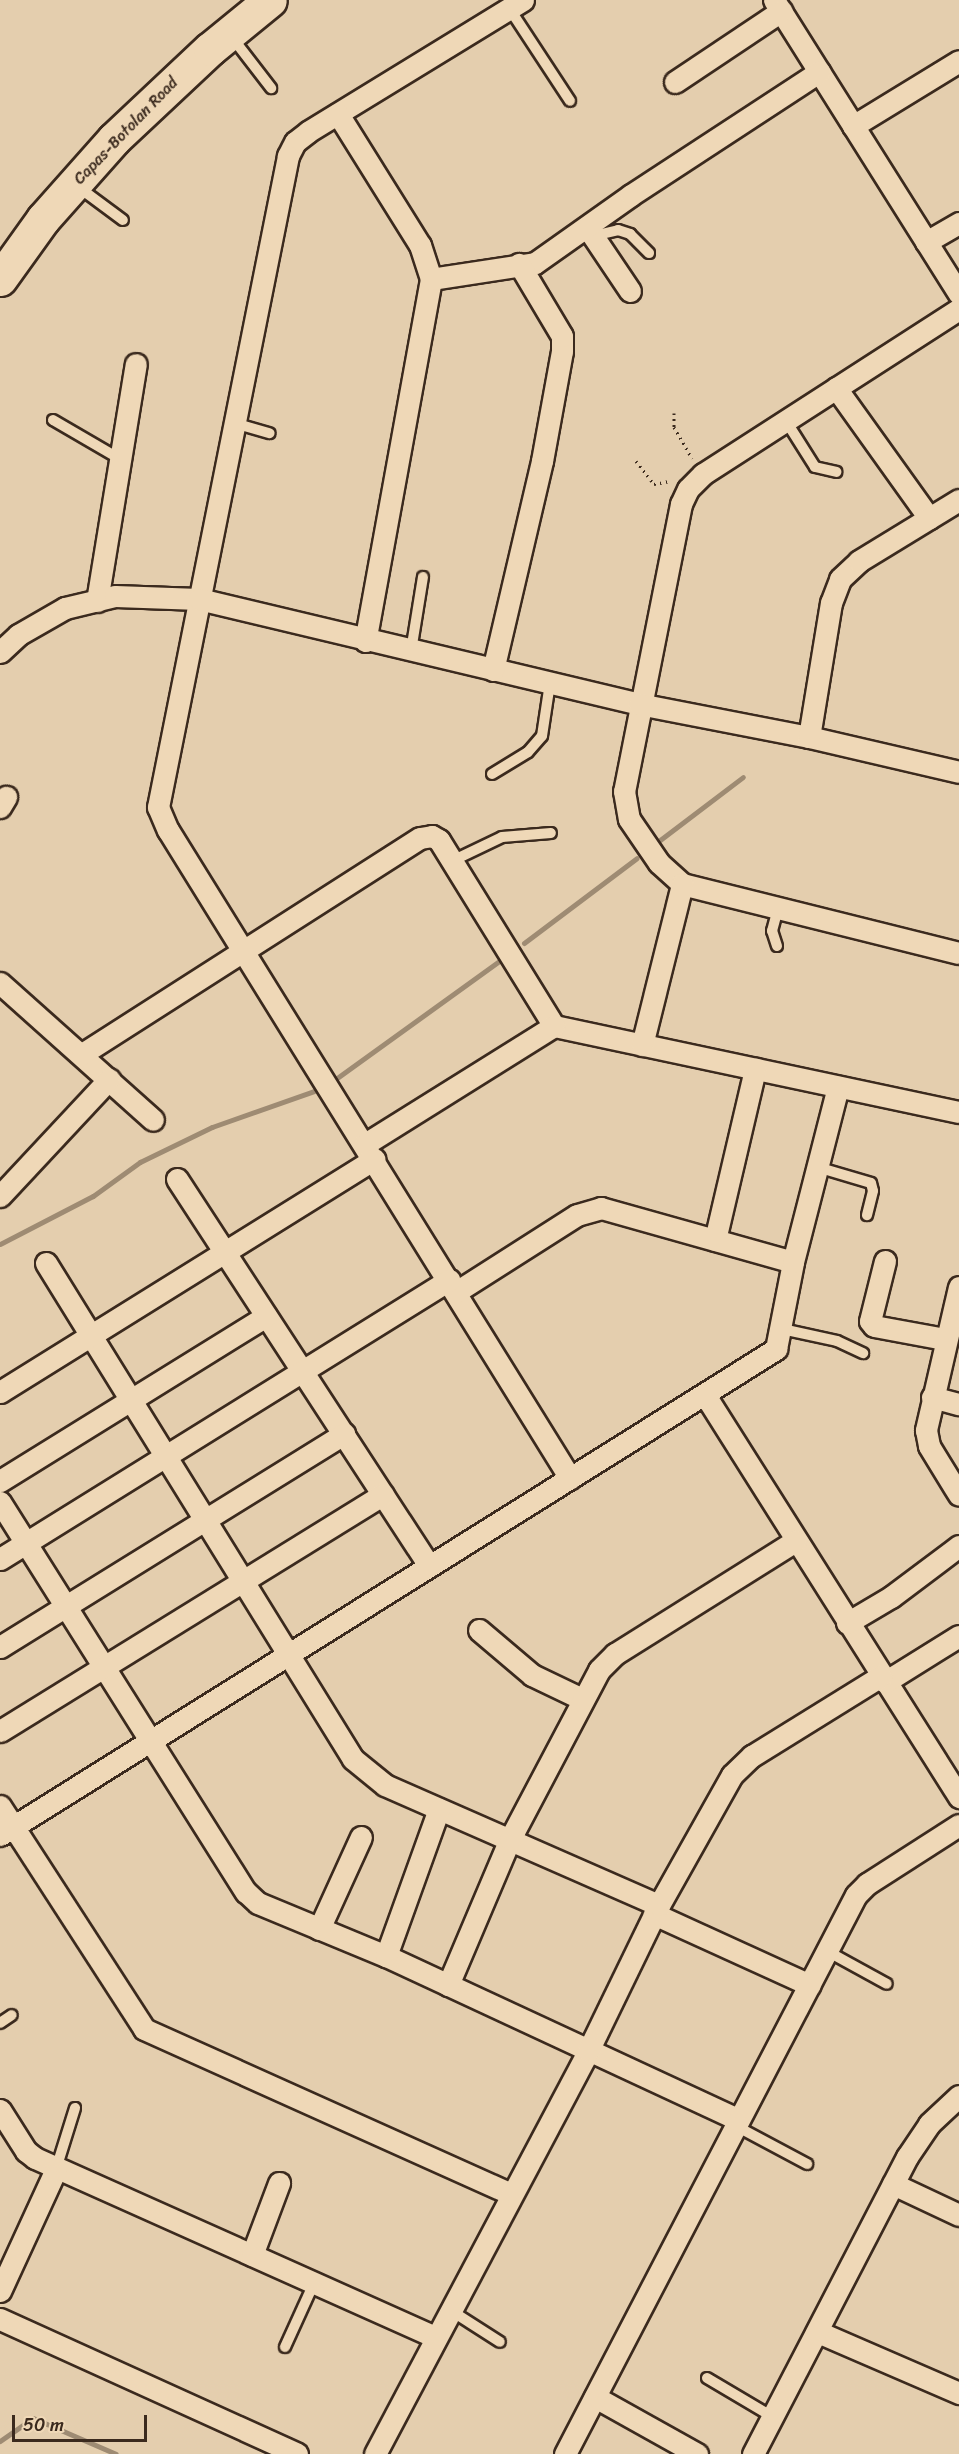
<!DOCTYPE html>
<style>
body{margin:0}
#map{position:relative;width:959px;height:2454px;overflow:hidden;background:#e4ceae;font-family:Sriracha,sans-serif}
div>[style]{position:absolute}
.stream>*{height:5px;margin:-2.5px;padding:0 2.5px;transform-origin:2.5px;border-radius:2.5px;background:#9e8b73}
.path>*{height:3px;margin-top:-1.5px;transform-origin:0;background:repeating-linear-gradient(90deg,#3b2a1e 0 1.5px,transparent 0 6px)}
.roads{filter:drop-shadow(2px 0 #3b2a1e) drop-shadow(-2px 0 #3b2a1e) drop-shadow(0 2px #3b2a1e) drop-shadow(0 -2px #3b2a1e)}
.lane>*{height:10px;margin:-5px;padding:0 5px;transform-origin:5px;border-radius:5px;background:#efd8b7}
.street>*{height:21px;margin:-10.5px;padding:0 10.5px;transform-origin:10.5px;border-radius:10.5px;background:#efd8b7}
.primary>*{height:33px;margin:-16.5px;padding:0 16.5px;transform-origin:16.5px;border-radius:16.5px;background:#efd8b7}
span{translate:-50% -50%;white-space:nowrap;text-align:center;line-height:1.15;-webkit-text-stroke:4.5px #efd8b7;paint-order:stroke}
.street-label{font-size:16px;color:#3b2a1e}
.scale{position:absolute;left:12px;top:2415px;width:135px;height:27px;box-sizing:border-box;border:3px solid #3b2a1e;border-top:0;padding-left:8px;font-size:18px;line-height:21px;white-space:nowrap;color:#3b2a1e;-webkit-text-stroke:4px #efd8b7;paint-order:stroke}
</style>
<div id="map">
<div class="stream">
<div style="left:660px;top:840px;width:104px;rotate:-37.2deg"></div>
<div style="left:524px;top:943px;width:141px;rotate:-37deg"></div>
<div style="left:337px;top:1078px;width:200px;rotate:-35.8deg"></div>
<div style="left:0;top:1244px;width:105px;rotate:-27.3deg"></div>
<div style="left:93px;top:1196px;width:58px;rotate:-35.9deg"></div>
<div style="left:140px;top:1162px;width:80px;rotate:-25.9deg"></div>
<div style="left:212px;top:1127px;width:108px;rotate:-19.4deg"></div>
<div style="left:0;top:2441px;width:40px;rotate:-34.9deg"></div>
<div style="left:33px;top:2418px;width:90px;rotate:23.4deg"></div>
</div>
<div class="path">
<div style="left:674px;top:413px;width:14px;rotate:90deg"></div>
<div style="left:674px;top:427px;width:36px;rotate:60deg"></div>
<div style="left:636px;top:461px;width:29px;rotate:52deg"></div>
<div style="left:654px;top:484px;width:16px;rotate:-11deg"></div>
</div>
<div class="roads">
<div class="lane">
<div style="left:509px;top:8px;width:111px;rotate:56.7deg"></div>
<div style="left:231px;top:36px;width:66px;rotate:52.4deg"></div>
<div style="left:77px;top:186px;width:57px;rotate:36.5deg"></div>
<div style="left:593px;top:236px;width:26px;rotate:-13deg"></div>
<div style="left:618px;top:230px;width:13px;rotate:18deg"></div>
<div style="left:630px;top:234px;width:27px;rotate:45deg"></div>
<div style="left:53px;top:420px;width:78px;rotate:30.2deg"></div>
<div style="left:786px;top:421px;width:54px;rotate:57.8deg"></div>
<div style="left:815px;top:467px;width:22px;rotate:13deg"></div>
<div style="left:234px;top:423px;width:37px;rotate:16deg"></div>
<div style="left:411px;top:651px;width:75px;rotate:-80.8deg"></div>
<div style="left:492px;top:774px;width:42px;rotate:-31.4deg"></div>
<div style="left:528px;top:752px;width:21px;rotate:-49deg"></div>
<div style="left:542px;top:736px;width:54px;rotate:-81.4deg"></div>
<div style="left:452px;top:861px;width:55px;rotate:-25.6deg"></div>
<div style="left:502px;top:837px;width:49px;rotate:-4.7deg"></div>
<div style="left:777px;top:946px;width:16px;rotate:-108deg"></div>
<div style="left:772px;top:931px;width:24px;rotate:-75deg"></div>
<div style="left:817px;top:1167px;width:56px;rotate:16.5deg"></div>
<div style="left:871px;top:1183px;width:8px;rotate:76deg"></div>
<div style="left:873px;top:1191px;width:25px;rotate:104deg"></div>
<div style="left:782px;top:1329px;width:56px;rotate:12.3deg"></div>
<div style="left:837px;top:1341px;width:29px;rotate:25deg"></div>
<div style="left:827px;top:1951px;width:68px;rotate:28.8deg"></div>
<div style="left:0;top:2023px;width:14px;rotate:-34deg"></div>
<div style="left:734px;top:2125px;width:83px;rotate:28.1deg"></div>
<div style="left:56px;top:2169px;width:64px;rotate:-72.7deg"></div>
<div style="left:450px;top:2310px;width:59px;rotate:32.6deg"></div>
<div style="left:285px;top:2347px;width:70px;rotate:-65.6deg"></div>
<div style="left:707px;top:2378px;width:77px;rotate:30.6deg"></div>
</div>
<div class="street">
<div style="left:523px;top:0;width:252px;rotate:148.5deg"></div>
<div style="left:308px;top:132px;width:16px;rotate:142deg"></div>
<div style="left:295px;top:142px;width:16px;rotate:117deg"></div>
<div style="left:288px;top:156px;width:664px;rotate:101.29deg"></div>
<div style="left:158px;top:807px;width:25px;rotate:67deg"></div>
<div style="left:168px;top:830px;width:763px;rotate:58.19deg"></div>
<div style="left:774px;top:0;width:347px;rotate:57.8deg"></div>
<div style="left:675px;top:82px;width:128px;rotate:-33.8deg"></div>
<div style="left:338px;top:114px;width:155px;rotate:58deg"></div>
<div style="left:420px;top:245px;width:36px;rotate:72deg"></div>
<div style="left:431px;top:279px;width:368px;rotate:100.3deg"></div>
<div style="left:853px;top:126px;width:124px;rotate:-31.5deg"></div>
<div style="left:587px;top:227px;width:77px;rotate:56.1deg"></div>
<div style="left:926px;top:242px;width:38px;rotate:-30deg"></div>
<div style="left:431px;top:279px;width:105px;rotate:-8.7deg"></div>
<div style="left:535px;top:263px;width:118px;rotate:-35.3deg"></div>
<div style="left:631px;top:195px;width:225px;rotate:-33.2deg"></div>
<div style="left:959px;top:309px;width:305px;rotate:147.2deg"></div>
<div style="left:703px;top:474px;width:21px;rotate:135deg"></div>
<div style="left:688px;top:489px;width:17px;rotate:115deg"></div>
<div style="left:681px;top:504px;width:293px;rotate:101.2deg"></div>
<div style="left:624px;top:791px;width:28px;rotate:80deg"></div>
<div style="left:629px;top:819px;width:53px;rotate:55.7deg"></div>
<div style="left:659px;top:863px;width:31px;rotate:42deg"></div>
<div style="left:682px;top:884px;width:285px;rotate:14deg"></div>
<div style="left:836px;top:388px;width:160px;rotate:54.4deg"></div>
<div style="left:97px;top:601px;width:240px;rotate:-80.7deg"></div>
<div style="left:0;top:652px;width:25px;rotate:-43deg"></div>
<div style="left:18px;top:635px;width:54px;rotate:-29.9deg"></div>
<div style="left:65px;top:608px;width:51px;rotate:-13.5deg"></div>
<div style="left:115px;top:596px;width:84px;rotate:2deg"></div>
<div style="left:199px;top:599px;width:452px;rotate:13.4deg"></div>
<div style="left:639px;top:704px;width:173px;rotate:11deg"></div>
<div style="left:809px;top:737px;width:154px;rotate:13.1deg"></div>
<div style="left:493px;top:670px;width:215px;rotate:-76.8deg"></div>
<div style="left:542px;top:461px;width:112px;rotate:-79.7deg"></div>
<div style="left:562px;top:351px;width:15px;rotate:-90deg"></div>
<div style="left:562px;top:336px;width:84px;rotate:-120.8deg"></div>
<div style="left:809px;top:737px;width:136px;rotate:-80.7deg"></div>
<div style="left:831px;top:603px;width:26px;rotate:-69deg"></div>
<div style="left:840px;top:579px;width:26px;rotate:-43deg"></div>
<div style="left:859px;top:561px;width:117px;rotate:-31.4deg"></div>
<div style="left:0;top:807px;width:12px;rotate:-59deg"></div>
<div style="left:0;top:983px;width:205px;rotate:41.8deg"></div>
<div style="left:554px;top:1026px;width:414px;rotate:12deg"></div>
<div style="left:642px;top:1045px;width:166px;rotate:-76deg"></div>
<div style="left:82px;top:1054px;width:401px;rotate:-32.6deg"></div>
<div style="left:420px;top:838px;width:12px;rotate:-9deg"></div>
<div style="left:432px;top:836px;width:8px;rotate:30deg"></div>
<div style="left:439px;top:840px;width:219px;rotate:58.3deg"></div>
<div style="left:554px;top:1026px;width:223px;rotate:148deg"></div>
<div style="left:177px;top:1179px;width:462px;rotate:56.9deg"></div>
<div style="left:0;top:1196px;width:160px;rotate:-47deg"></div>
<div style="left:715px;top:1240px;width:176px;rotate:-76.8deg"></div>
<div style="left:885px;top:1261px;width:62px;rotate:104deg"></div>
<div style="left:870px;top:1321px;width:6px;rotate:51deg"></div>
<div style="left:874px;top:1326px;width:71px;rotate:10.5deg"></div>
<div style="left:46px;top:1263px;width:583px;rotate:58.24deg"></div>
<div style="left:353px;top:1759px;width:41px;rotate:39.1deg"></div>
<div style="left:385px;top:1785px;width:299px;rotate:23.7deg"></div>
<div style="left:959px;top:1287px;width:147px;rotate:103deg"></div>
<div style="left:926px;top:1430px;width:16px;rotate:79deg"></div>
<div style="left:929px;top:1446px;width:57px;rotate:58.5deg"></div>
<div style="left:456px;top:1292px;width:143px;rotate:-32.5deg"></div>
<div style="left:577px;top:1215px;width:25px;rotate:-16deg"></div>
<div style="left:601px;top:1208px;width:199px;rotate:15.7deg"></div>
<div style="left:0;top:1392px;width:441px;rotate:-31.9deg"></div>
<div style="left:705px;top:1395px;width:476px;rotate:57.7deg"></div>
<div style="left:932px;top:1397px;width:28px;rotate:15deg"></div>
<div style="left:0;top:1481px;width:313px;rotate:-31.8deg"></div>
<div style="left:0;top:1502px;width:461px;rotate:57.8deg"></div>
<div style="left:246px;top:1892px;width:16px;rotate:43deg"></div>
<div style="left:258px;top:1903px;width:139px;rotate:22.5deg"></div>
<div style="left:386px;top:1956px;width:387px;rotate:24.9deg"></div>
<div style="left:0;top:1559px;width:529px;rotate:-31.86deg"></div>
<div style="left:847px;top:1623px;width:51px;rotate:-30.6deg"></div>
<div style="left:891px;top:1597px;width:85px;rotate:-36.9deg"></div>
<div style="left:479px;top:1630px;width:70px;rotate:40.3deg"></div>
<div style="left:532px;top:1675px;width:55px;rotate:25.6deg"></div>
<div style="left:0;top:1647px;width:405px;rotate:-31.8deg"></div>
<div style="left:885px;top:1682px;width:87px;rotate:-31.9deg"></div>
<div style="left:0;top:1731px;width:450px;rotate:-31.7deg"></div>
<div style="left:0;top:1806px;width:265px;rotate:57.1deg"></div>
<div style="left:144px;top:2029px;width:402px;rotate:24.2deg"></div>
<div style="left:0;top:1835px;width:916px;rotate:-32.06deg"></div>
<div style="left:776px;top:1349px;width:89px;rotate:-78.9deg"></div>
<div style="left:793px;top:1262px;width:181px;rotate:-75.6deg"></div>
<div style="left:654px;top:1914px;width:171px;rotate:24.5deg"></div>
<div style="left:319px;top:1929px;width:101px;rotate:-65.5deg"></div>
<div style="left:386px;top:1956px;width:156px;rotate:-70.2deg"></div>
<div style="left:448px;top:1985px;width:159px;rotate:-67deg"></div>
<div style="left:510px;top:1839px;width:191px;rotate:-62.2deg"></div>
<div style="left:599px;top:1670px;width:23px;rotate:-45deg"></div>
<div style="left:615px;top:1654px;width:213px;rotate:-32.1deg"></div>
<div style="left:0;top:2110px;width:49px;rotate:57.6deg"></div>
<div style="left:26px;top:2151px;width:11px;rotate:38deg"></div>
<div style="left:35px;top:2158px;width:439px;rotate:24.1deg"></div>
<div style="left:893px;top:2184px;width:73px;rotate:25.2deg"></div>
<div style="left:252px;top:2255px;width:77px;rotate:-69.4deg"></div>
<div style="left:0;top:2291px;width:134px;rotate:-65.3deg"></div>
<div style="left:0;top:2319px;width:326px;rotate:24.4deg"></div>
<div style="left:818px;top:2332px;width:154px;rotate:23.4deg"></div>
<div style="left:595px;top:2397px;width:117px;rotate:29.2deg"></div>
<div style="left:375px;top:2454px;width:456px;rotate:-62.1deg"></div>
<div style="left:588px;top:2051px;width:162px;rotate:-64.1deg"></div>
<div style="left:659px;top:1905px;width:149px;rotate:-60.7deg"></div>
<div style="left:732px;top:1775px;width:28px;rotate:-44deg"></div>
<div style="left:752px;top:1756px;width:152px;rotate:-31.8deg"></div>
<div style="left:565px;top:2454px;width:630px;rotate:-62.5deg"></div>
<div style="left:856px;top:1895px;width:16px;rotate:-45deg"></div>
<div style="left:867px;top:1884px;width:109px;rotate:-32.7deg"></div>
<div style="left:753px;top:2454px;width:335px;rotate:-62.6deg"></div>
<div style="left:907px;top:2157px;width:40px;rotate:-56deg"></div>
<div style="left:929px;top:2124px;width:41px;rotate:-43deg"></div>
</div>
<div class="primary">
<div style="left:0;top:279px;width:74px;rotate:-54.4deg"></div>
<div style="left:43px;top:219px;width:107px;rotate:-48.4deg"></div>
<div style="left:114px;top:139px;width:132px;rotate:-43.2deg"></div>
<div style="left:210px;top:49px;width:77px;rotate:-39.2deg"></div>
</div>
</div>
<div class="street-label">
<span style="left:126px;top:131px;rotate:-46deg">Capas-Botolan Road</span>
</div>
<div class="scale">50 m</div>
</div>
